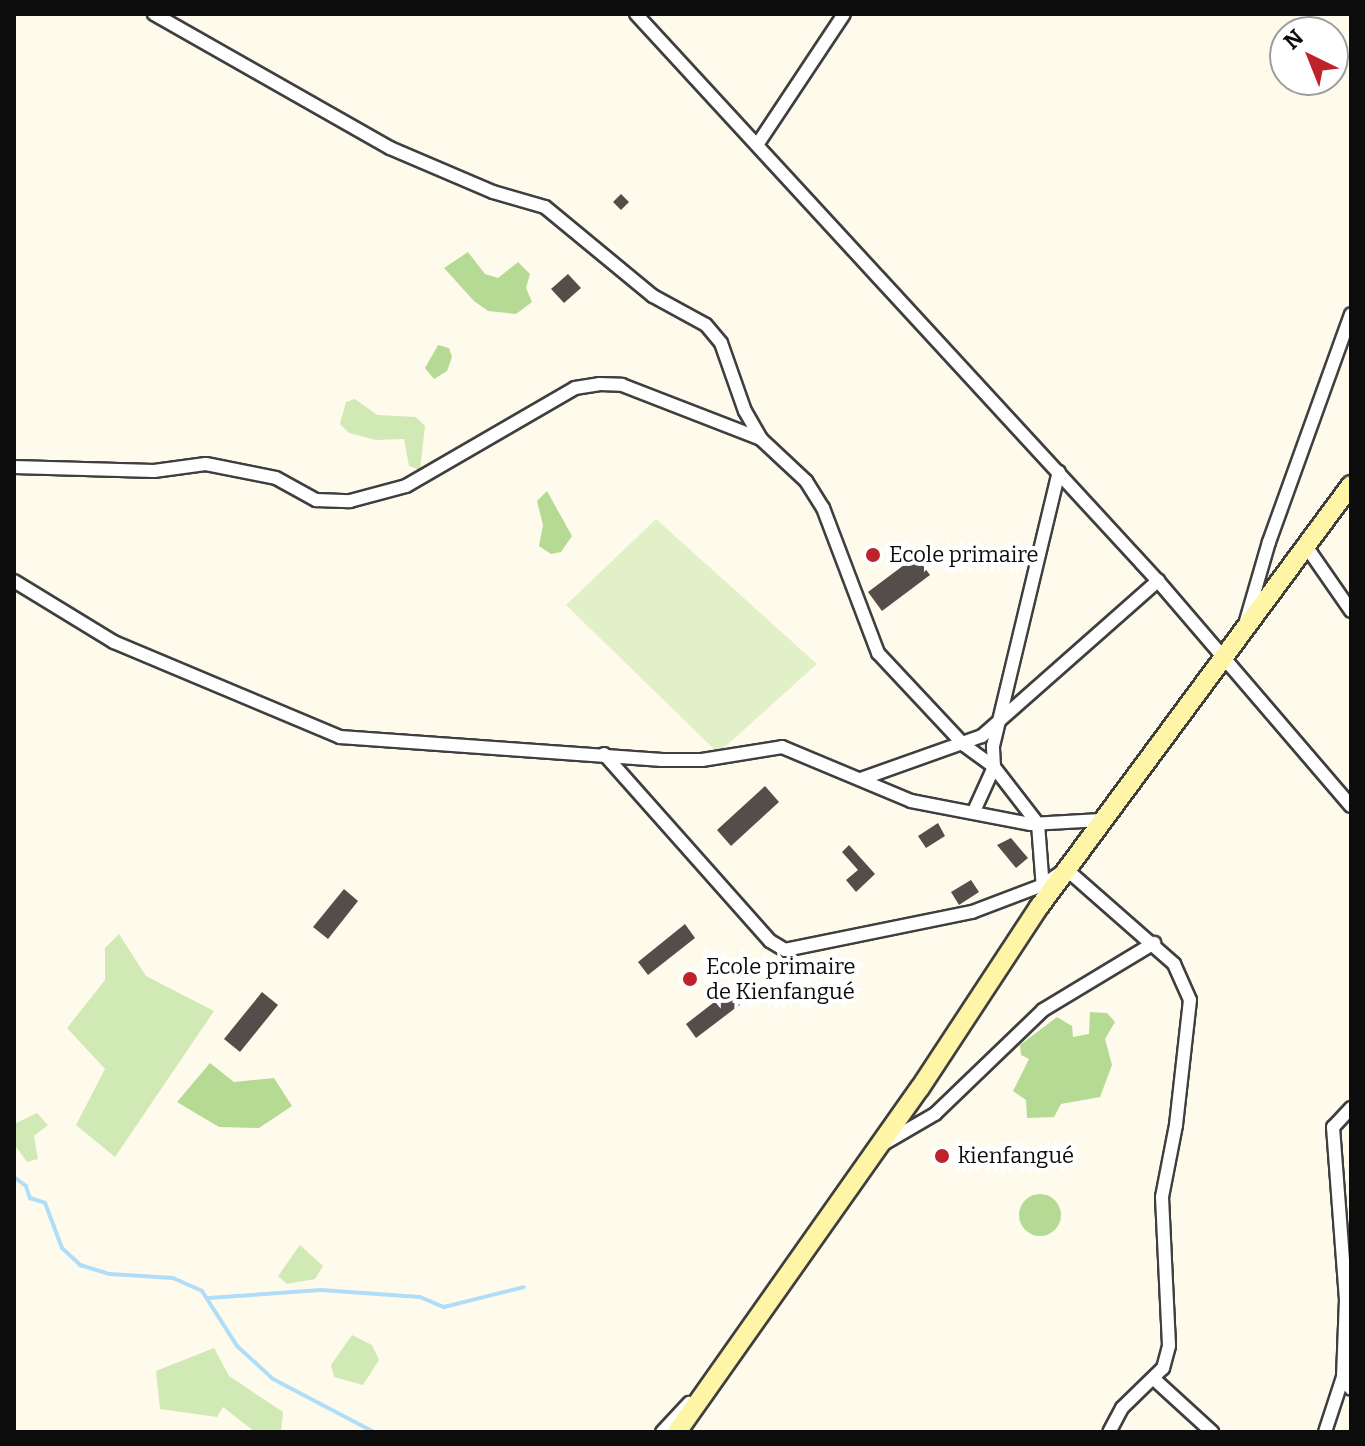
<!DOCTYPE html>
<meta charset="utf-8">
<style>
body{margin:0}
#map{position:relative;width:1365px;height:1446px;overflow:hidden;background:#fffbec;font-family:Bitter,serif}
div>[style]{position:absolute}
.green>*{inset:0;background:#d1e9b5}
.forest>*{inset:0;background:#b4da94}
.round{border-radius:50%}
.pitch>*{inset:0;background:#e2f0c7}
.stream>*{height:4px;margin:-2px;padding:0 2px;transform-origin:2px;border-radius:2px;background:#b0ddf7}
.building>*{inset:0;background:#554d49}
.roads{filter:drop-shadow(2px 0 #3f3f3f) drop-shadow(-2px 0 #3f3f3f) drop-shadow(0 2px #3f3f3f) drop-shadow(0 -2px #3f3f3f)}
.minor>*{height:12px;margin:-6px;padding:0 6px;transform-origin:6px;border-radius:6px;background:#fff}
.secondary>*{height:18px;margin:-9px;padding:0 9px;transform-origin:9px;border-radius:9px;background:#fff5a7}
.dots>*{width:22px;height:22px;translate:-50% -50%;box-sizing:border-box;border:4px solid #fff;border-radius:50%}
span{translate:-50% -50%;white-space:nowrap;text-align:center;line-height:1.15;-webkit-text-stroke:8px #fff;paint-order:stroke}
.poi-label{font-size:22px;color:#0c0c0c}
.left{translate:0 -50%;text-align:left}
.frame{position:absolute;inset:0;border:16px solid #0c0c0c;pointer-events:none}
.north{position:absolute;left:1269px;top:16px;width:80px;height:80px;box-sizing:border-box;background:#fff;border:2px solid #9e9e9e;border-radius:50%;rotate:317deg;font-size:22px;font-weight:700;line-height:32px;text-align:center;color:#0c0c0c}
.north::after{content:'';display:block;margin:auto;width:28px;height:36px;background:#be232b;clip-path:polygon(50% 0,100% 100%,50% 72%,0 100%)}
</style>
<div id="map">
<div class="green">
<div style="clip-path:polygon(355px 399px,377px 415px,416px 417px,425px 426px,420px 470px,409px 466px,404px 439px,376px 440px,349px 433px,340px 424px,346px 402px)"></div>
<div style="clip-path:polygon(119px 934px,146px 976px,214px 1011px,115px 1157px,76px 1125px,105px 1069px,67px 1028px,105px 980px,105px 948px)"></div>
<div style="clip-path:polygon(37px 1113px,48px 1125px,34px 1136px,38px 1159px,27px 1162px,14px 1144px,14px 1124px)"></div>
<div style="clip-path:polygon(300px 1245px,323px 1266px,315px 1279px,287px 1284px,278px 1276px)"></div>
<div style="clip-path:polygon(352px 1335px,372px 1345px,379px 1360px,363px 1385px,334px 1377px,331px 1365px)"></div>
<div style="clip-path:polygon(214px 1348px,229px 1376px,283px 1412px,281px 1432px,255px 1432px,223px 1407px,217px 1417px,160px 1409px,156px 1371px)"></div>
</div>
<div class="forest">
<div style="clip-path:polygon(468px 252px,485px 274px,498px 278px,518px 262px,530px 274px,526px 288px,532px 302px,516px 314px,488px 311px,474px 301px,444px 268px)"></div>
<div style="clip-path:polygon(438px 345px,449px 348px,452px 357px,447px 371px,434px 379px,425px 368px)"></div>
<div style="clip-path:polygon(547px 491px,572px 536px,561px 552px,551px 554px,539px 546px,543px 525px,537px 501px)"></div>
<div style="clip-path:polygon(1090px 1012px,1107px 1013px,1115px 1022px,1105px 1039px,1112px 1065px,1100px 1097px,1061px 1104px,1054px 1117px,1027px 1118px,1026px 1100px,1013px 1091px,1029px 1059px,1021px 1055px,1020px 1045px,1057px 1017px,1072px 1026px,1073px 1037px,1089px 1034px)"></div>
<div style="clip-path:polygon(210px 1063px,234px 1082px,274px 1078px,292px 1106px,259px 1128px,219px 1127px,177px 1102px)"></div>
<div class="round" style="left:1019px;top:1194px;width:42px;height:42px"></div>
</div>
<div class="pitch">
<div style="clip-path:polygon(656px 519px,817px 664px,718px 753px,566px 605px)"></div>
</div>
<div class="stream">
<div style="left:14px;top:1177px;width:15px;rotate:37deg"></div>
<div style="left:26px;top:1186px;width:13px;rotate:72deg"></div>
<div style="left:30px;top:1198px;width:16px;rotate:18deg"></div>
<div style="left:45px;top:1203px;width:48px;rotate:69.3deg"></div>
<div style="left:62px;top:1248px;width:25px;rotate:43deg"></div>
<div style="left:80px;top:1265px;width:31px;rotate:17deg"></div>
<div style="left:110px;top:1274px;width:63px;rotate:3.6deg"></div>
<div style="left:173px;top:1278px;width:32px;rotate:24deg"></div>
<div style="left:202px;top:1291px;width:65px;rotate:57.5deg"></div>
<div style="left:237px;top:1346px;width:49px;rotate:42.5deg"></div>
<div style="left:273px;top:1379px;width:114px;rotate:27.7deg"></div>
<div style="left:208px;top:1298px;width:113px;rotate:-4deg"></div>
<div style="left:321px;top:1290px;width:99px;rotate:4deg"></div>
<div style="left:420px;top:1297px;width:26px;rotate:23deg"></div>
<div style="left:444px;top:1307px;width:82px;rotate:-14deg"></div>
</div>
<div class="building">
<div style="clip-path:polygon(621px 194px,629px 202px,621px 210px,613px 202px)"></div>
<div style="clip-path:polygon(568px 274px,581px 288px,564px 303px,551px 289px)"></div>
<div style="clip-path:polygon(916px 556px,930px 575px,882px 611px,868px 592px)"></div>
<div style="clip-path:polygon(765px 786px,779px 802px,731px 846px,717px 830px)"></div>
<div style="clip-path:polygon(938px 823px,945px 836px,926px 848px,918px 836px)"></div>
<div style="clip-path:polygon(1011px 838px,1028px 858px,1016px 868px,997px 845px)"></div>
<div style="clip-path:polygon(849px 845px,875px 874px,856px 892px,846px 880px,858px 870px,842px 852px)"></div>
<div style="clip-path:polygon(971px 880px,979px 892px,959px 905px,951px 892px)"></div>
<div style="clip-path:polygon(344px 889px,358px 901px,328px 939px,313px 927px)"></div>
<div style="clip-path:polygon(685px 924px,695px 938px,648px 975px,638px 962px)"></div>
<div style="clip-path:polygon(735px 986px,746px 1000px,696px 1038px,686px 1024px)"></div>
<div style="clip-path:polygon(262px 992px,278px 1005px,240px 1052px,224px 1039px)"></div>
</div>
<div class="roads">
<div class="minor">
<div style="left:154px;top:14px;width:271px;rotate:29.6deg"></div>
<div style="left:390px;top:148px;width:112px;rotate:23.1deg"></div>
<div style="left:493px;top:192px;width:54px;rotate:16.1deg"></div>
<div style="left:545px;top:207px;width:140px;rotate:39.5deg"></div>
<div style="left:653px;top:296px;width:60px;rotate:28.7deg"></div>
<div style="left:706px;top:325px;width:23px;rotate:50deg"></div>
<div style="left:721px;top:343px;width:72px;rotate:70.6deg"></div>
<div style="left:745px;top:411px;width:32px;rotate:60deg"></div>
<div style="left:761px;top:439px;width:62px;rotate:43deg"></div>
<div style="left:806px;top:481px;width:32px;rotate:58deg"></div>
<div style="left:823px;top:508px;width:155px;rotate:69.2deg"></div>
<div style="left:878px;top:653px;width:126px;rotate:46.9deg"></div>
<div style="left:964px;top:745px;width:37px;rotate:36deg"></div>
<div style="left:994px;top:767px;width:48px;rotate:114.4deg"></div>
<div style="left:636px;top:14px;width:771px;rotate:47.37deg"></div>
<div style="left:1158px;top:581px;width:296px;rotate:49.4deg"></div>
<div style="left:757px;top:145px;width:157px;rotate:-56.4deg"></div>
<div style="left:14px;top:467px;width:140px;rotate:1.6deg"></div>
<div style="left:154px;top:471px;width:52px;rotate:-7.7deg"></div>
<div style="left:206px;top:464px;width:71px;rotate:11.3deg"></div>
<div style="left:276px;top:478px;width:46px;rotate:28.8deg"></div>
<div style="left:316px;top:500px;width:34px;rotate:2deg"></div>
<div style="left:350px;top:501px;width:58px;rotate:-15deg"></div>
<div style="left:406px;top:486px;width:195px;rotate:-30.1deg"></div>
<div style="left:575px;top:388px;width:24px;rotate:-9deg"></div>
<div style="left:599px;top:384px;width:23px;rotate:2deg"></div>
<div style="left:622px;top:385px;width:149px;rotate:21.2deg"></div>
<div style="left:1306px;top:546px;width:79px;rotate:55.3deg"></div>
<div style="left:14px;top:581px;width:117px;rotate:31.4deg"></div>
<div style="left:114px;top:642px;width:245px;rotate:22.8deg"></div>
<div style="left:340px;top:737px;width:323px;rotate:4.1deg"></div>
<div style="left:662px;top:760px;width:40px"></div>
<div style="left:702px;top:760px;width:81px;rotate:-9.2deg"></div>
<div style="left:782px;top:747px;width:140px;rotate:22.7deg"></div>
<div style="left:911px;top:801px;width:122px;rotate:10.9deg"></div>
<div style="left:1031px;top:824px;width:70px;rotate:-3.3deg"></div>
<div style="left:1246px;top:621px;width:82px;rotate:-73.8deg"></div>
<div style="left:1269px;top:542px;width:242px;rotate:-70.2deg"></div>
<div style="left:604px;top:754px;width:250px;rotate:48.4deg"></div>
<div style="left:770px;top:941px;width:17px;rotate:31deg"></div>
<div style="left:785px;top:950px;width:191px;rotate:-11.5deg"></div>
<div style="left:972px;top:912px;width:76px;rotate:-20.8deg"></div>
<div style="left:1043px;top:885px;width:28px;rotate:-35deg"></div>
<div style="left:1066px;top:869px;width:144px;rotate:41.3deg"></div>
<div style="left:1174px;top:964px;width:39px;rotate:66deg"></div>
<div style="left:1190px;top:1000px;width:126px;rotate:96.4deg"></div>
<div style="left:1176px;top:1125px;width:73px;rotate:101deg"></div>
<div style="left:1162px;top:1197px;width:149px;rotate:87.3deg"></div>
<div style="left:1169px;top:1346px;width:23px;rotate:105deg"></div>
<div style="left:1163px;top:1368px;width:57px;rotate:135.7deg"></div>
<div style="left:1122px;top:1408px;width:27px;rotate:118deg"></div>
<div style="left:861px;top:779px;width:128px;rotate:-19.6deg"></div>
<div style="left:982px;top:736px;width:235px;rotate:-41.4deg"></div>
<div style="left:1043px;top:889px;width:65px;rotate:-94.4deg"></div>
<div style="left:1038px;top:824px;width:72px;rotate:-127.7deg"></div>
<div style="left:994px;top:767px;width:21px;rotate:-93deg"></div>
<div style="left:993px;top:746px;width:282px;rotate:-76.5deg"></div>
<div style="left:1351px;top:1108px;width:26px;rotate:133deg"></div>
<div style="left:1333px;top:1127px;width:172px;rotate:85.7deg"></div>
<div style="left:1346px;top:1299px;width:78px;rotate:92.2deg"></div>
<div style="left:1343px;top:1377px;width:14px;rotate:56deg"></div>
<div style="left:885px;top:1143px;width:58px;rotate:-30.1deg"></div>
<div style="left:935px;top:1114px;width:150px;rotate:-43.9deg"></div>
<div style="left:1043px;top:1010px;width:130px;rotate:-31.1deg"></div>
<div style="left:1154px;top:1379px;width:79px;rotate:42.4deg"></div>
<div style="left:662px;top:1432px;width:40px;rotate:-47deg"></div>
<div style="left:1325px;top:1432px;width:58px;rotate:-71.9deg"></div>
</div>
<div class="secondary">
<div style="left:677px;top:1432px;width:421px;rotate:-54.8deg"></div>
<div style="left:920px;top:1088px;width:217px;rotate:-56.7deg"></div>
<div style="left:1039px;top:907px;width:525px;rotate:-53.52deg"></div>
</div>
</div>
<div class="dots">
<div style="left:873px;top:555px;background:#be232b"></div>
<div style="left:690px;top:979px;background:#be232b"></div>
<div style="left:942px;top:1156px;background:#be232b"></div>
</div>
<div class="poi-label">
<span class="left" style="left:889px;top:555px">Ecole primaire</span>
<span class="left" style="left:706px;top:979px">Ecole primaire<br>de Kienfangué</span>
<span class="left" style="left:958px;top:1156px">kienfangué</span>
</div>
<div class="frame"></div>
<div class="north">N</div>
</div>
